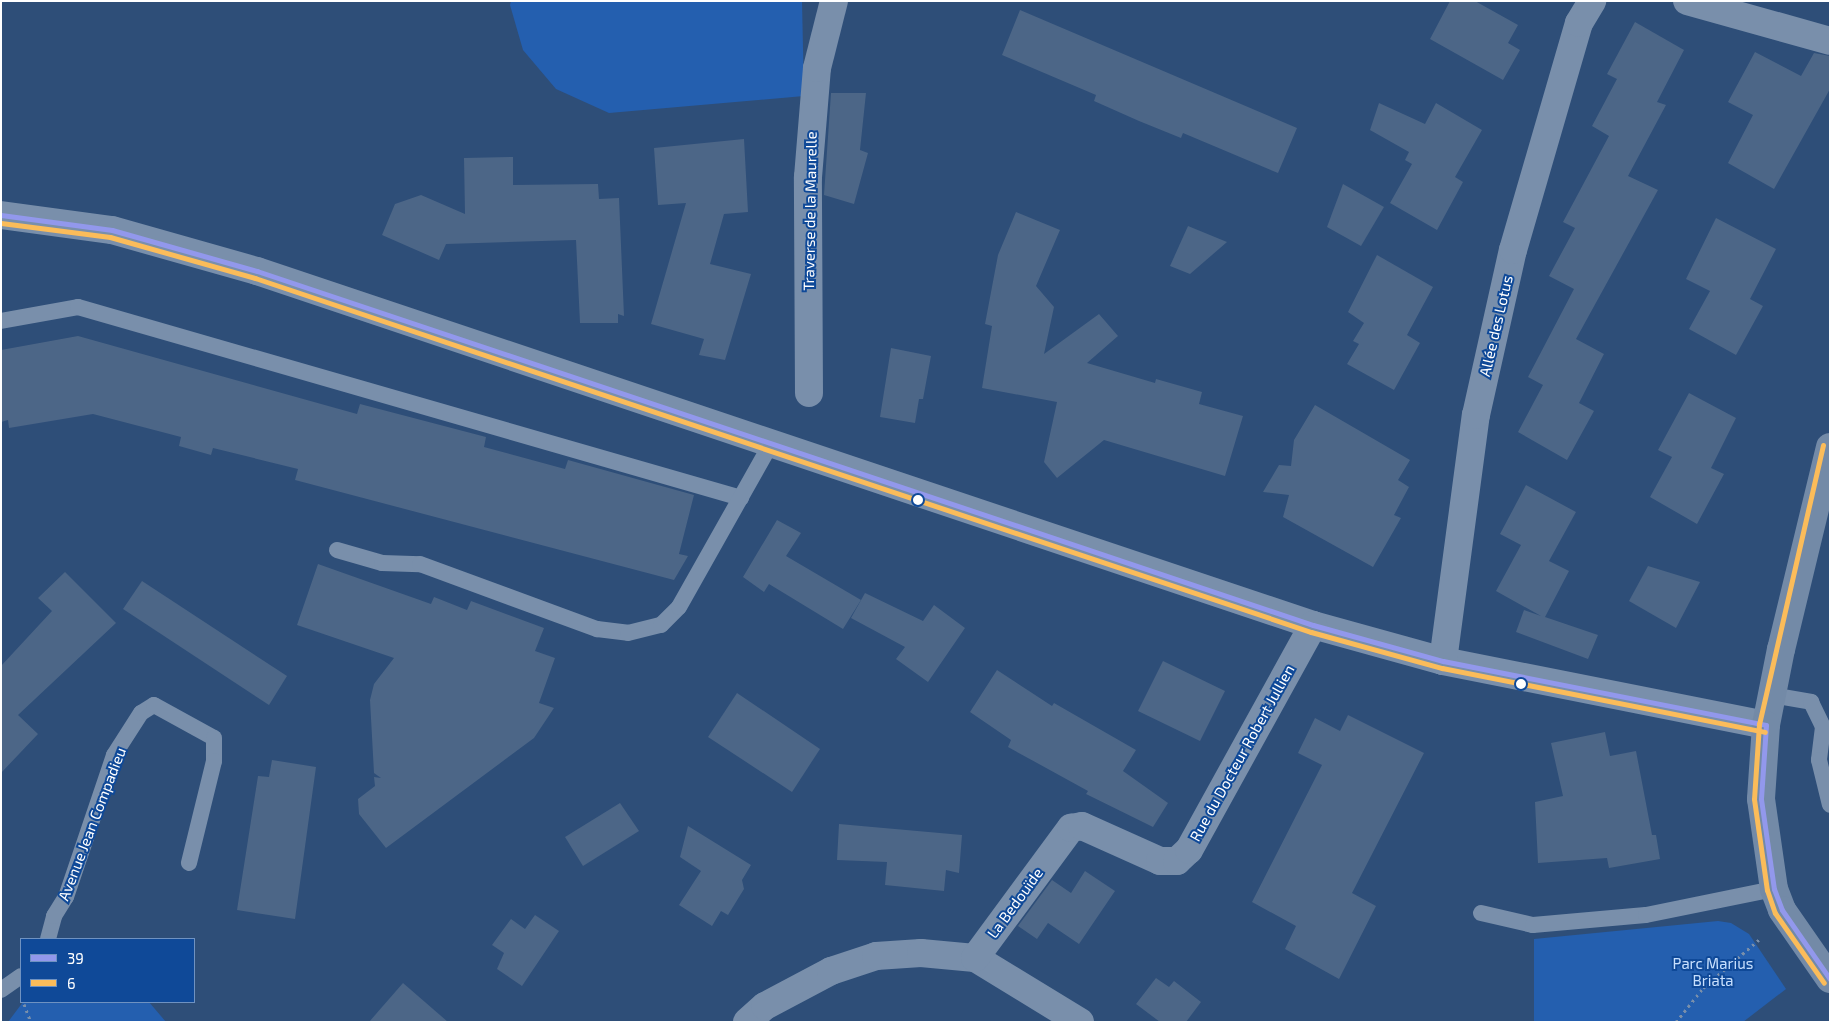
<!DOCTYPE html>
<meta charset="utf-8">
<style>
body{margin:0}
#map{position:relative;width:1831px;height:1023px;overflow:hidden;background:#2e4e78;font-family:"Exo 2",sans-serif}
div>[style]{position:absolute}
.green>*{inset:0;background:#245faf}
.building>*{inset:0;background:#4c6687}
.path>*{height:3px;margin-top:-1.5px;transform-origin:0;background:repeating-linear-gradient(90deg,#798fab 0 2.5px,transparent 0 6.5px)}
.lane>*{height:16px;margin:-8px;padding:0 8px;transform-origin:8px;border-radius:8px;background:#798fab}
.street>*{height:28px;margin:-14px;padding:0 14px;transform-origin:14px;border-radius:14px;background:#798fab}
.secondary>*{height:28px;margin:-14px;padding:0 14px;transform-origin:14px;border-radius:14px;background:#738aa7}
.bus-1>*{height:5px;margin:-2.5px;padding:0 2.5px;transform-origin:2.5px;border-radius:2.5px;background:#9298ec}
.bus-2>*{height:5px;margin:-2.5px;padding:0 2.5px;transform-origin:2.5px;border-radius:2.5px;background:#fbbc5a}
.dots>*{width:14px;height:14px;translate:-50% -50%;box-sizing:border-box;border:2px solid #0f4998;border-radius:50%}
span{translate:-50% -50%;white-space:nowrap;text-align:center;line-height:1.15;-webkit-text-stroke:4px #0f4998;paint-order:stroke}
.street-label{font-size:15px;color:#fff}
.park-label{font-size:15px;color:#c8e0fe}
.frame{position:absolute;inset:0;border:2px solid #fff;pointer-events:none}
.legend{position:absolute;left:20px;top:938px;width:175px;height:65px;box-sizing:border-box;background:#0f4998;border:1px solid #6f92c1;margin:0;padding:6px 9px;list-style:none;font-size:15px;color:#fff}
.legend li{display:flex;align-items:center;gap:10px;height:25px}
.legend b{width:25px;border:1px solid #6f92c1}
</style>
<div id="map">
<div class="green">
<div style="clip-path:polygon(511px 1px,802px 1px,804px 96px,609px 113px,556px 89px,523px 50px,510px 5px)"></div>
<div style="clip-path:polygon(1718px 921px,1731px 923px,1749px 934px,1786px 989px,1743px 1022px,1534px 1022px,1534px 939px)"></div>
<div style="clip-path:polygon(23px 1002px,149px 1002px,166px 1022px,8px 1022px)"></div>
</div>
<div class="building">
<div style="clip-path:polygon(1450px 1px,1475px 1px,1518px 25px,1508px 43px,1520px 50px,1503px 80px,1430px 39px)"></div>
<div style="clip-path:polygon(1020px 10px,1297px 128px,1278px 173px,1183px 133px,1181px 138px,1139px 121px,1094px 101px,1096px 95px,1002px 55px)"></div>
<div style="clip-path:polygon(1635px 22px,1684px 50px,1657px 102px,1666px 105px,1628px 176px,1658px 190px,1576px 339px,1604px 354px,1579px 403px,1594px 411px,1567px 460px,1518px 432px,1543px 385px,1528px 377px,1574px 289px,1549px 276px,1575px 228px,1563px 222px,1609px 136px,1592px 126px,1617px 79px,1607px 74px)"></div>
<div style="clip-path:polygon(1755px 52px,1801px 76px,1814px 53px,1830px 56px,1830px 89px,1774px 189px,1728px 163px,1753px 115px,1728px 102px)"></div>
<div style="clip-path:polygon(831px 93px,866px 93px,860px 150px,868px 153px,854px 204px,824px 195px)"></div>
<div style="clip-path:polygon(1379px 103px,1425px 124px,1436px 103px,1482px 130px,1455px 177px,1463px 182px,1437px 230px,1390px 203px,1412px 164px,1405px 160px,1409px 152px,1370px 130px)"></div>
<div style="clip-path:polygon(744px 139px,748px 212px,724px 214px,710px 264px,751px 274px,725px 360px,699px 355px,704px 339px,651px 324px,686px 203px,658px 205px,654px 148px)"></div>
<div style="clip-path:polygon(513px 157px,513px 185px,598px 184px,599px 199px,619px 198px,624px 316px,618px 314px,618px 323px,580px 323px,576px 240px,446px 244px,439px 260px,382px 235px,395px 204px,421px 195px,465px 214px,464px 158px)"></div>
<div style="clip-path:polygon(1343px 184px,1384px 207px,1361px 246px,1327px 227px)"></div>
<div style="clip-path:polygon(1016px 212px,1060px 230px,1036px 286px,1054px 307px,1044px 354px,1099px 314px,1118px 336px,1087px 363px,1155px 383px,1156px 379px,1202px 392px,1199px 404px,1243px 416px,1225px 476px,1104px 440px,1057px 478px,1044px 462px,1057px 402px,982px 388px,992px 326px,985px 324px,998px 255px)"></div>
<div style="clip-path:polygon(1716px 218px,1776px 249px,1750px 299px,1763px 306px,1736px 355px,1689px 329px,1710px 291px,1686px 279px)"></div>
<div style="clip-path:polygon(1188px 226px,1227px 242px,1190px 274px,1170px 266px)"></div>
<div style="clip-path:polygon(1377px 255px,1433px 287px,1407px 335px,1420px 343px,1394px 390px,1347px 364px,1359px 344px,1353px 341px,1364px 323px,1348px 312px)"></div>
<div style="clip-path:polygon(78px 336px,357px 414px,360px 404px,486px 437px,484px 447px,565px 469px,568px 460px,694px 495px,679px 554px,688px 556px,674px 580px,295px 480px,298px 469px,213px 448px,211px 455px,179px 446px,181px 437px,93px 414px,9px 428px,8px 420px,1px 422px,1px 350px)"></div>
<div style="clip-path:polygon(891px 348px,931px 356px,923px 399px,919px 399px,915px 423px,880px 417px)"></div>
<div style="clip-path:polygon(1689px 393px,1736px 418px,1711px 468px,1724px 474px,1697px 524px,1650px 497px,1672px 457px,1658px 450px)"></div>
<div style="clip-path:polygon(1315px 405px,1410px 460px,1398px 480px,1409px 487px,1394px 515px,1401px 518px,1373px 567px,1283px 517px,1289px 495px,1263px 492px,1279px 465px,1291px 466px,1294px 440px)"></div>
<div style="clip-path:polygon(1526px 485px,1576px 512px,1549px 561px,1569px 571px,1545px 617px,1598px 635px,1588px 659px,1516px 632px,1524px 610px,1541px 616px,1496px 591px,1521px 545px,1500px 534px)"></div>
<div style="clip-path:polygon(777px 520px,801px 533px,786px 556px,861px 600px,843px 629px,769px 584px,764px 592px,743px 577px)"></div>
<div style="clip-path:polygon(318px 564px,431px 604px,434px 597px,467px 610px,471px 601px,544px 628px,535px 651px,555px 658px,539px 703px,554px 708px,534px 738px,386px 848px,359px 814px,358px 799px,375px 786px,374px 777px,381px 778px,374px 773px,370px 700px,374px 684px,394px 658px,297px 625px)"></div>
<div style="clip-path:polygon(1648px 566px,1700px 582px,1676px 628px,1629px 601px)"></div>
<div style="clip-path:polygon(65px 572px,116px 623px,18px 715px,38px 734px,1px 773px,1px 666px,52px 611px,38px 598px)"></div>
<div style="clip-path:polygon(142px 581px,287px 676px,269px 705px,123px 609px)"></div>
<div style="clip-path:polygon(865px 593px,923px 621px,934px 605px,965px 628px,928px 682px,896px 659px,905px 647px,851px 618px)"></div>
<div style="clip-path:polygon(1163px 661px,1225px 691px,1200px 741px,1138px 711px)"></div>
<div style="clip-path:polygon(997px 670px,1052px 706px,1054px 703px,1136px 750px,1123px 771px,1168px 803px,1153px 827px,1086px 794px,1088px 791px,1008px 747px,1011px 740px,970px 712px)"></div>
<div style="clip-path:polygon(737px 693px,820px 749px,792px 792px,708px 737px)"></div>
<div style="clip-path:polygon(1348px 715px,1424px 753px,1352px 893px,1376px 906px,1339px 979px,1285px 949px,1296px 926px,1252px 902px,1322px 765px,1298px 753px,1315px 718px,1340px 731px)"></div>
<div style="clip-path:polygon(1605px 732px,1610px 756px,1636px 751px,1652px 835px,1656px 835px,1660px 859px,1609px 868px,1607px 858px,1538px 863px,1535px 802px,1563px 796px,1551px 743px)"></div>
<div style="clip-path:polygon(272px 760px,316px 767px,295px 919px,237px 910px,258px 776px,269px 777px)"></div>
<div style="clip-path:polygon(620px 803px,639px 831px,583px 866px,565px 837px)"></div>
<div style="clip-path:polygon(839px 824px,962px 835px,959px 873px,946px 870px,944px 891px,885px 885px,887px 862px,837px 860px)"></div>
<div style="clip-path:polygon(688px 826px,751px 865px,742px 880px,744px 889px,728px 915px,721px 911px,712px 926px,679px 905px,701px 871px,680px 857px)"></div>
<div style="clip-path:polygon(1085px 871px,1115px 891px,1079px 944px,1048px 923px,1037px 939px,1018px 926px,1052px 880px,1071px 893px)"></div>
<div style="clip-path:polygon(535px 915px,559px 931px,522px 986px,497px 969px,504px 953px,492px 945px,511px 919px,525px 929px)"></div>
<div style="clip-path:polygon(1156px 978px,1169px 987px,1174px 981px,1201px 1002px,1186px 1022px,1160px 1022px,1136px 1004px)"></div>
<div style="clip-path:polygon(403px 983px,448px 1022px,369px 1022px)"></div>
</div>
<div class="path">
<div style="left:24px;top:1004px;width:19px;rotate:69deg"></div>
<div style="left:1676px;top:1022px;width:43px;rotate:-51.5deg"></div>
<div style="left:1703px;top:988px;width:77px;rotate:-40.8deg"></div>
</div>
<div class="lane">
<div style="left:1px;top:321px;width:78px;rotate:-10.3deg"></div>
<div style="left:78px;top:307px;width:690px;rotate:16.07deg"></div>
<div style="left:337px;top:550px;width:47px;rotate:16.1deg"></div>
<div style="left:382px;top:563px;width:38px;rotate:2deg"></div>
<div style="left:420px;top:564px;width:189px;rotate:20.2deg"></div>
<div style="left:597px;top:629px;width:31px;rotate:7deg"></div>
<div style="left:628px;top:633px;width:34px;rotate:-14deg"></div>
<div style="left:661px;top:625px;width:25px;rotate:-45deg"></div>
<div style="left:679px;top:607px;width:189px;rotate:-60.6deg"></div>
<div style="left:1772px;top:695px;width:40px;rotate:10deg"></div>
<div style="left:1811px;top:702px;width:28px;rotate:64deg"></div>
<div style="left:1823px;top:727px;width:33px;rotate:97deg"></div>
<div style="left:1819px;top:760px;width:46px;rotate:76.3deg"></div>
<div style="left:1481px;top:913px;width:53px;rotate:13deg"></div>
<div style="left:1533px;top:925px;width:113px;rotate:-5.1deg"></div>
<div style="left:1646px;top:915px;width:131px;rotate:-11.5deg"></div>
<div style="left:48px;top:939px;width:24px;rotate:-75deg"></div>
<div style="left:54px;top:916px;width:22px;rotate:-58deg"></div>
<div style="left:66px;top:897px;width:150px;rotate:-71.3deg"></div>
<div style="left:114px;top:755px;width:50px;rotate:-57.3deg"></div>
<div style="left:141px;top:713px;width:15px;rotate:-32deg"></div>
<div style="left:154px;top:705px;width:68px;rotate:28.8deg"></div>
<div style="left:214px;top:738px;width:23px;rotate:90deg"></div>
<div style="left:214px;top:761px;width:105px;rotate:103.8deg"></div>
<div style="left:1px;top:990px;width:24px;rotate:-35deg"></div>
</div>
<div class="street">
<div style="left:1687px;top:1px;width:148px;rotate:15.6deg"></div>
<div style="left:1px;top:215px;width:112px;rotate:7.7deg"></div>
<div style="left:112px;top:230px;width:151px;rotate:15.8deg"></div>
<div style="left:257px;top:271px;width:1114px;rotate:18.53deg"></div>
<div style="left:1313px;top:625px;width:135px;rotate:15.5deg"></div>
<div style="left:1443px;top:661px;width:329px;rotate:11.2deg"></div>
<div style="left:809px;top:393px;width:216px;rotate:-90.3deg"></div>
<div style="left:808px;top:177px;width:109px;rotate:-85.3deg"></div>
<div style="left:817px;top:68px;width:69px;rotate:-75.8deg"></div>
<div style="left:1443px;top:661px;width:248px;rotate:-82.4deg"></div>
<div style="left:1476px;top:415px;width:169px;rotate:-77.4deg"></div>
<div style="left:1513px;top:250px;width:236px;rotate:-73.8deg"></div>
<div style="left:1579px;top:23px;width:26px;rotate:-59deg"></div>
<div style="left:747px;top:1022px;width:24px;rotate:-42deg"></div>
<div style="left:765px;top:1006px;width:75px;rotate:-27.9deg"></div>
<div style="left:831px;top:971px;width:47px;rotate:-18.4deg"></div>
<div style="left:876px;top:956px;width:45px;rotate:-3.8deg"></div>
<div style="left:921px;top:953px;width:54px;rotate:5.3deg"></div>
<div style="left:1080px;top:1022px;width:123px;rotate:-148.6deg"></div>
<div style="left:975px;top:958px;width:162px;rotate:-53.6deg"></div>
<div style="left:1071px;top:828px;width:11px;rotate:-10deg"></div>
<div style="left:1082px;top:826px;width:85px;rotate:24.2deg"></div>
<div style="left:1160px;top:861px;width:17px"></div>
<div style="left:1177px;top:861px;width:16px;rotate:-43deg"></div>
<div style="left:1189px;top:850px;width:257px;rotate:-61.1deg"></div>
</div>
<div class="secondary">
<div style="left:1830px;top:447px;width:208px;rotate:103.6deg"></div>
<div style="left:1781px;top:649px;width:77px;rotate:101.2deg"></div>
<div style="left:1766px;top:725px;width:74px;rotate:93.9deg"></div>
<div style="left:1761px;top:799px;width:91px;rotate:81.8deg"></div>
<div style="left:1774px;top:889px;width:22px;rotate:69deg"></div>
<div style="left:1782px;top:910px;width:84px;rotate:55.2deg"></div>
</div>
<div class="bus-1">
<div style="left:1px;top:215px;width:112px;rotate:7.7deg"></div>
<div style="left:112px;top:230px;width:151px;rotate:15.8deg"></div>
<div style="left:257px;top:271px;width:1114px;rotate:18.53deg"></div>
<div style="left:1313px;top:625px;width:135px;rotate:15.5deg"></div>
<div style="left:1443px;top:661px;width:329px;rotate:11.2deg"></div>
<div style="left:1766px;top:725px;width:74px;rotate:93.9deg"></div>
<div style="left:1761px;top:799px;width:91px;rotate:81.8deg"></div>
<div style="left:1774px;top:889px;width:22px;rotate:69deg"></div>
<div style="left:1782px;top:910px;width:84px;rotate:55.2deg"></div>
</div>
<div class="bus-2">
<div style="left:1px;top:223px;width:110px;rotate:7.3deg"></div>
<div style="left:110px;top:237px;width:151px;rotate:15.8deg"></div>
<div style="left:255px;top:278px;width:1114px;rotate:18.53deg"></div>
<div style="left:1311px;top:632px;width:136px;rotate:15.4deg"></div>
<div style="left:1442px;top:668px;width:329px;rotate:11.2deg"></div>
<div style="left:1823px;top:445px;width:286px;rotate:102.9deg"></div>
<div style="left:1759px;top:724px;width:75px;rotate:93.8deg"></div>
<div style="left:1754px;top:799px;width:92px;rotate:81.9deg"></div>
<div style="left:1767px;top:890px;width:24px;rotate:71deg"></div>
<div style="left:1775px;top:913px;width:85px;rotate:55deg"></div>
</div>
<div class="dots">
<div style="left:918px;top:500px;background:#fff"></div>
<div style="left:1521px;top:684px;background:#fff"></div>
</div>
<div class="street-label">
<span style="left:810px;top:211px;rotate:-89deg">Traverse de la Maurelle</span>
<span style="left:1496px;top:326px;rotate:-77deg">Allée des Lotus</span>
<span style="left:1242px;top:753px;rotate:-61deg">Rue du Docteur Robert Jullien</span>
<span style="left:92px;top:824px;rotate:-69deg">Avenue Jean Compadieu</span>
<span style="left:1015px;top:903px;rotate:-54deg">La Bedouïde</span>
</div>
<div class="park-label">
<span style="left:1713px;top:972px">Parc Marius<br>Briata</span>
</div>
<div class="frame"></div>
<ul class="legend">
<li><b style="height:6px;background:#9298ec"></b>39</li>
<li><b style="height:6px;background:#fbbc5a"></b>6</li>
</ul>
</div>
